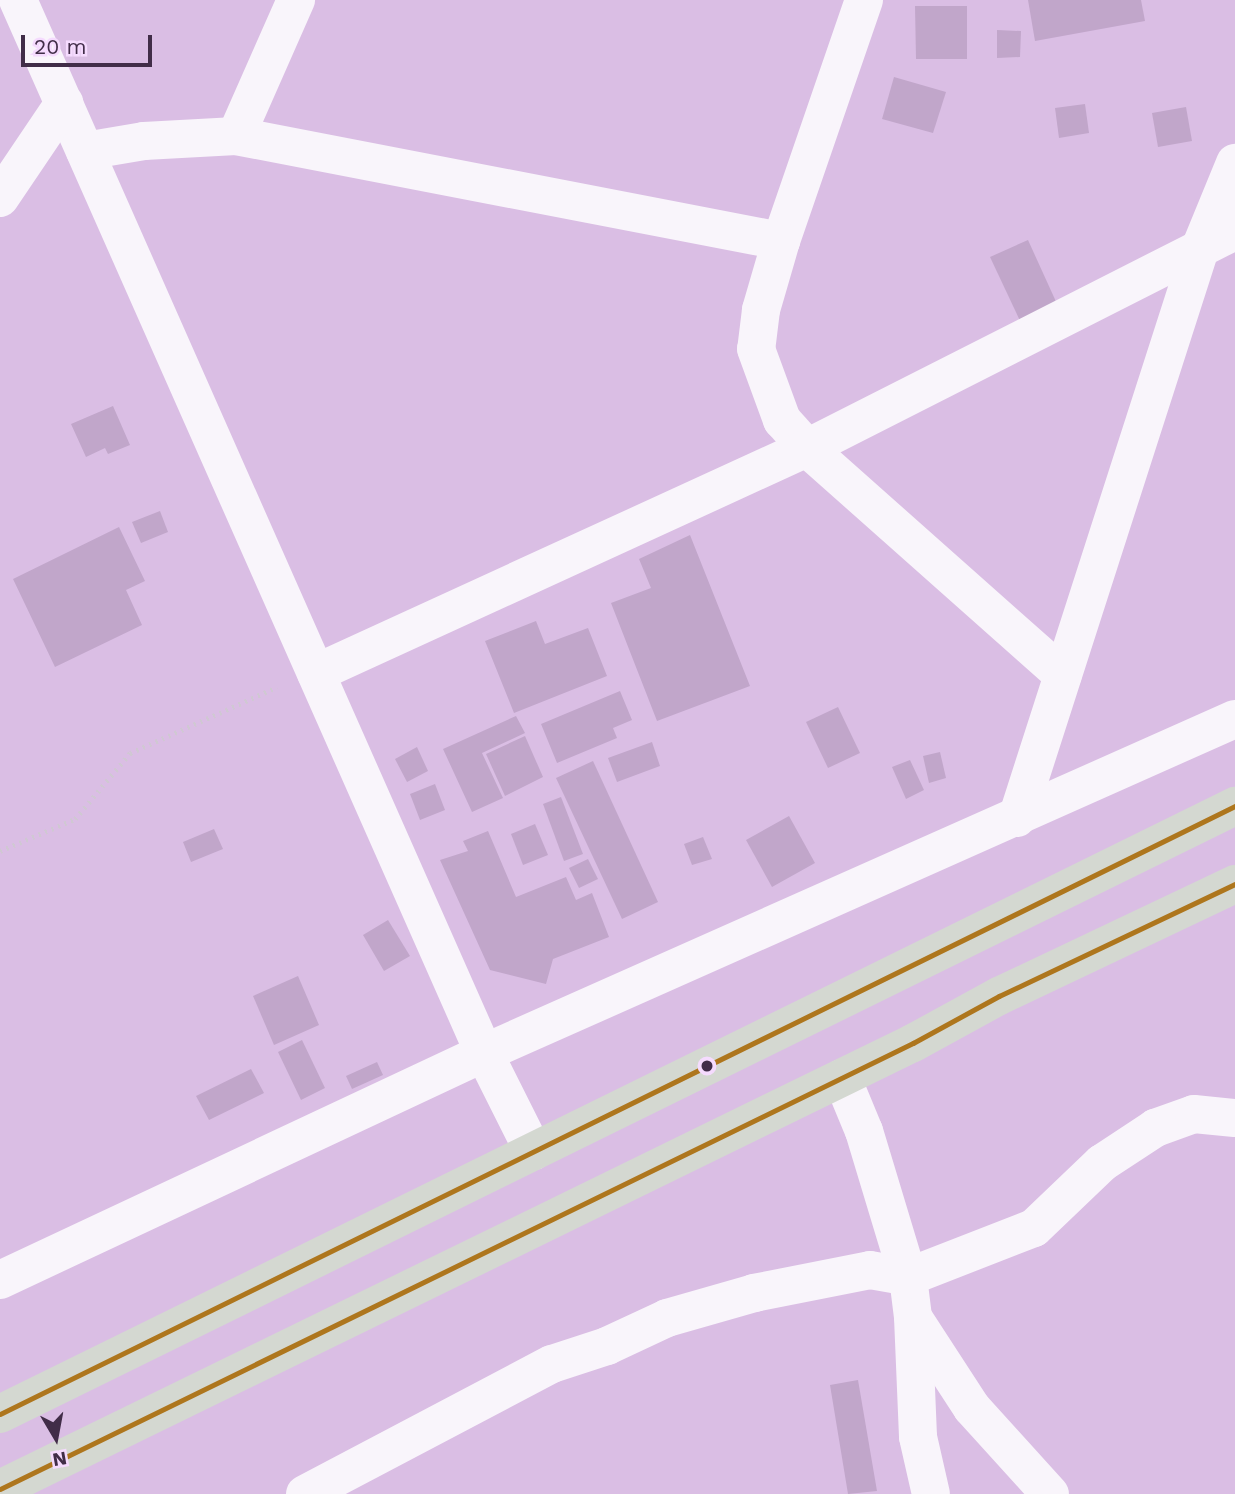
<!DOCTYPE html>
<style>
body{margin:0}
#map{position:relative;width:1235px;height:1494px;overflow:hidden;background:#dabee4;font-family:"Work Sans",sans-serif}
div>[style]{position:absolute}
.building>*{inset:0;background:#c1a6ca}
.path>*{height:4.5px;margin-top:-2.25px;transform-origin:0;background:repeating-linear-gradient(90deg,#d0c8d3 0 2px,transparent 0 7px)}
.minor>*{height:38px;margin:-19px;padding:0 19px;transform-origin:19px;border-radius:19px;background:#f9f5fb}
.highway>*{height:38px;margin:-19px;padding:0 19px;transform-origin:19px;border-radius:19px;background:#d4d8d1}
.bus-1>*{height:5px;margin:-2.5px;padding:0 2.5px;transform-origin:2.5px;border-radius:2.5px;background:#ae761d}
.dots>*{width:19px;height:19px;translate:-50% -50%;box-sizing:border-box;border:4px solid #f5dbfe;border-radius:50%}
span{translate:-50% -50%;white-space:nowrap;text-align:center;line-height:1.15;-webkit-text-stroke:6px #f5dbfe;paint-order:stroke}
.north{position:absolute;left:21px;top:1403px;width:70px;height:70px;-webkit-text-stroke:5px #f5dbfe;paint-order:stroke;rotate:170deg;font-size:19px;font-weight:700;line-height:28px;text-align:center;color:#412d48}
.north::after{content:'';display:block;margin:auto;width:24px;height:32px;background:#412d48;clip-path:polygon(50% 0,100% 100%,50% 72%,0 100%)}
.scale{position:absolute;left:21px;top:35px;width:131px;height:32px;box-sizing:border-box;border:4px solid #412d48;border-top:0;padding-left:9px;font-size:21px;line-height:24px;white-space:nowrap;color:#412d48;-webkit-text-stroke:5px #f5dbfe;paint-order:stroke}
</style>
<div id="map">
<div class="building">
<div style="clip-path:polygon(1028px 0,1141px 0,1145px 21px,1035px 41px)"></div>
<div style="clip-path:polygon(915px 6px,967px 6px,967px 59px,916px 59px)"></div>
<div style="clip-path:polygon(997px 30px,1021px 31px,1020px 57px,997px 58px)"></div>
<div style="clip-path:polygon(894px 77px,946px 92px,933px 133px,882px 119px)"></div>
<div style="clip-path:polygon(1085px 104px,1089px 133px,1059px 138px,1055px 108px)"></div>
<div style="clip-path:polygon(1186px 107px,1192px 141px,1158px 147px,1152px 113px)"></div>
<div style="clip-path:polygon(1028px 240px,1058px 306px,1021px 323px,990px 257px)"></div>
<div style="clip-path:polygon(113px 406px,130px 445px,108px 454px,105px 448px,86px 457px,71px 424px)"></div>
<div style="clip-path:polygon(160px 511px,168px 532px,141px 543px,132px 522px)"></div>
<div style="clip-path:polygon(119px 527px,145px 581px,126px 590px,142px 625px,55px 667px,13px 579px)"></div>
<div style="clip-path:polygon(690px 535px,750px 686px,657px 721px,611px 603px,651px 588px,639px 559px)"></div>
<div style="clip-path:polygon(536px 621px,545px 644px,588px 628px,607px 676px,514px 713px,485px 641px)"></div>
<div style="clip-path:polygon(620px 691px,632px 720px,613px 728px,617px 738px,557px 763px,541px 724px)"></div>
<div style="clip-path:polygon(838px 707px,860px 753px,828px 768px,806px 722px)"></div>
<div style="clip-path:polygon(516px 716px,525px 733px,482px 753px,503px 798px,472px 812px,443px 749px)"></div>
<div style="clip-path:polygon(525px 736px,543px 777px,505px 796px,486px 754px)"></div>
<div style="clip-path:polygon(652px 742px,660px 766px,617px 782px,608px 758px)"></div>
<div style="clip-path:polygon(417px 747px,428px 771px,407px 782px,395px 759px)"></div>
<div style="clip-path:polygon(940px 752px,946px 778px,929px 783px,923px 756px)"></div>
<div style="clip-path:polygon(910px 760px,924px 790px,906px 799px,892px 767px)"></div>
<div style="clip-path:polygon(593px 761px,658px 902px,622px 919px,556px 778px)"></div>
<div style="clip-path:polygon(435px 784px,445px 810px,420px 820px,410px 794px)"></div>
<div style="clip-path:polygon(561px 797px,583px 854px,564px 861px,543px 804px)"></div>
<div style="clip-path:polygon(789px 816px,815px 863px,772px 887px,746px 840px)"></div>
<div style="clip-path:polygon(535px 824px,548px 855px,523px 865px,511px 834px)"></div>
<div style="clip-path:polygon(214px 829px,223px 849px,191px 862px,183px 842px)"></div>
<div style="clip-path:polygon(488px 831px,516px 897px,566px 877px,576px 900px,592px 893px,609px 937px,553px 959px,546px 984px,490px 970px,440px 860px,468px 851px,463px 841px)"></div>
<div style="clip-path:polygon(703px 837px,712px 859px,692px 865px,684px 844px)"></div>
<div style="clip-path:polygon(588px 859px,598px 879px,579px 888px,569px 868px)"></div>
<div style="clip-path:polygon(388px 920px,410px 956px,384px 971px,363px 935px)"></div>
<div style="clip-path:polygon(298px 976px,319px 1025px,274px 1045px,253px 996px)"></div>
<div style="clip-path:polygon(302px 1040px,325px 1088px,301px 1100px,278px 1052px)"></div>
<div style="clip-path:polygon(377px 1062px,383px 1075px,352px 1089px,346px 1076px)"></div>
<div style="clip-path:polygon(251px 1069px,264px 1093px,209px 1120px,196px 1096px)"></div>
<div style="clip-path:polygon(858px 1380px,877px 1491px,848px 1494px,830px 1385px)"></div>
</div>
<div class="path">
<div style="left:0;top:851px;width:82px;rotate:-23.1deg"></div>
<div style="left:75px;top:819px;width:86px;rotate:-50.2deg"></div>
<div style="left:130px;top:753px;width:161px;rotate:-24.2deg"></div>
</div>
<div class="minor">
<div style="left:18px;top:0;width:1152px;rotate:66.13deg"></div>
<div style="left:484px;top:1053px;width:110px;rotate:63.4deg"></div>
<div style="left:864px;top:0;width:255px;rotate:109deg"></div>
<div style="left:781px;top:241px;width:72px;rotate:106.2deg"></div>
<div style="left:761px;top:310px;width:39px;rotate:97deg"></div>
<div style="left:756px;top:349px;width:76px;rotate:69.9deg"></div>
<div style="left:782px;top:420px;width:38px;rotate:48deg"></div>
<div style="left:807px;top:448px;width:342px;rotate:41.6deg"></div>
<div style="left:236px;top:136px;width:149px;rotate:-66.2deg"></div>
<div style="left:85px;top:151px;width:60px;rotate:-9.6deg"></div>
<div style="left:144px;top:141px;width:92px;rotate:-3.1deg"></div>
<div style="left:236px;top:136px;width:555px;rotate:10.91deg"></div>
<div style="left:0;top:198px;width:115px;rotate:-56deg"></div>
<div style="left:316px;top:673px;width:540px;rotate:-24.62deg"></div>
<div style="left:807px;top:448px;width:480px;rotate:-26.9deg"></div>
<div style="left:1017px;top:818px;width:601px;rotate:-72.17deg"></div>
<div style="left:1201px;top:246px;width:90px;rotate:-67.7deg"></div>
<div style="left:842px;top:1078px;width:57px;rotate:67.5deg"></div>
<div style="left:864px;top:1131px;width:152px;rotate:73.2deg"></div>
<div style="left:908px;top:1277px;width:40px;rotate:82.9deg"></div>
<div style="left:913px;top:1317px;width:120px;rotate:87.6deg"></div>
<div style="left:918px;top:1437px;width:58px;rotate:77.2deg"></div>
<div style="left:0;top:1280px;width:535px;rotate:-25.13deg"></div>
<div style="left:484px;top:1053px;width:822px;rotate:-23.98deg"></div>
<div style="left:914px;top:1319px;width:106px;rotate:56.9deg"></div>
<div style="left:972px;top:1408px;width:116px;rotate:47.8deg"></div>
<div style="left:305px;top:1494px;width:279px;rotate:-27.8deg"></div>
<div style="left:552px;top:1364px;width:58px;rotate:-18.1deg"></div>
<div style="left:607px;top:1346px;width:66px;rotate:-25deg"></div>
<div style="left:667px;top:1318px;width:91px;rotate:-16deg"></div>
<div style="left:754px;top:1293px;width:118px;rotate:-11.2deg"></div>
<div style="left:870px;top:1270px;width:39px;rotate:10deg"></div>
<div style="left:908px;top:1277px;width:135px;rotate:-21.3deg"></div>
<div style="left:1034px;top:1228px;width:94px;rotate:-43.7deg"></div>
<div style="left:1102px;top:1163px;width:64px;rotate:-33.4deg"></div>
<div style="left:1155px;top:1128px;width:41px;rotate:-19.7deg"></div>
<div style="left:1194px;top:1114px;width:41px;rotate:5.6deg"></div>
</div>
<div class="highway">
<div style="left:0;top:1414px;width:1377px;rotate:-26.21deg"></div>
<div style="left:0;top:1489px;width:1016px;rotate:-26.04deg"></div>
<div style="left:913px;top:1043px;width:98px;rotate:-28.7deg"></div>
<div style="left:999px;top:996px;width:261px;rotate:-25.4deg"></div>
</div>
<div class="bus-1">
<div style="left:0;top:1414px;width:1377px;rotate:-26.21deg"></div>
<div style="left:0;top:1489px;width:1016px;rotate:-26.04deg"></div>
<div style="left:913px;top:1043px;width:98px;rotate:-28.7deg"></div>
<div style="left:999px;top:996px;width:261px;rotate:-25.4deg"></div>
</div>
<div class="dots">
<div style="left:707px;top:1066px;background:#412d48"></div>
</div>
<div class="north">N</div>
<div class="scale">20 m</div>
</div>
